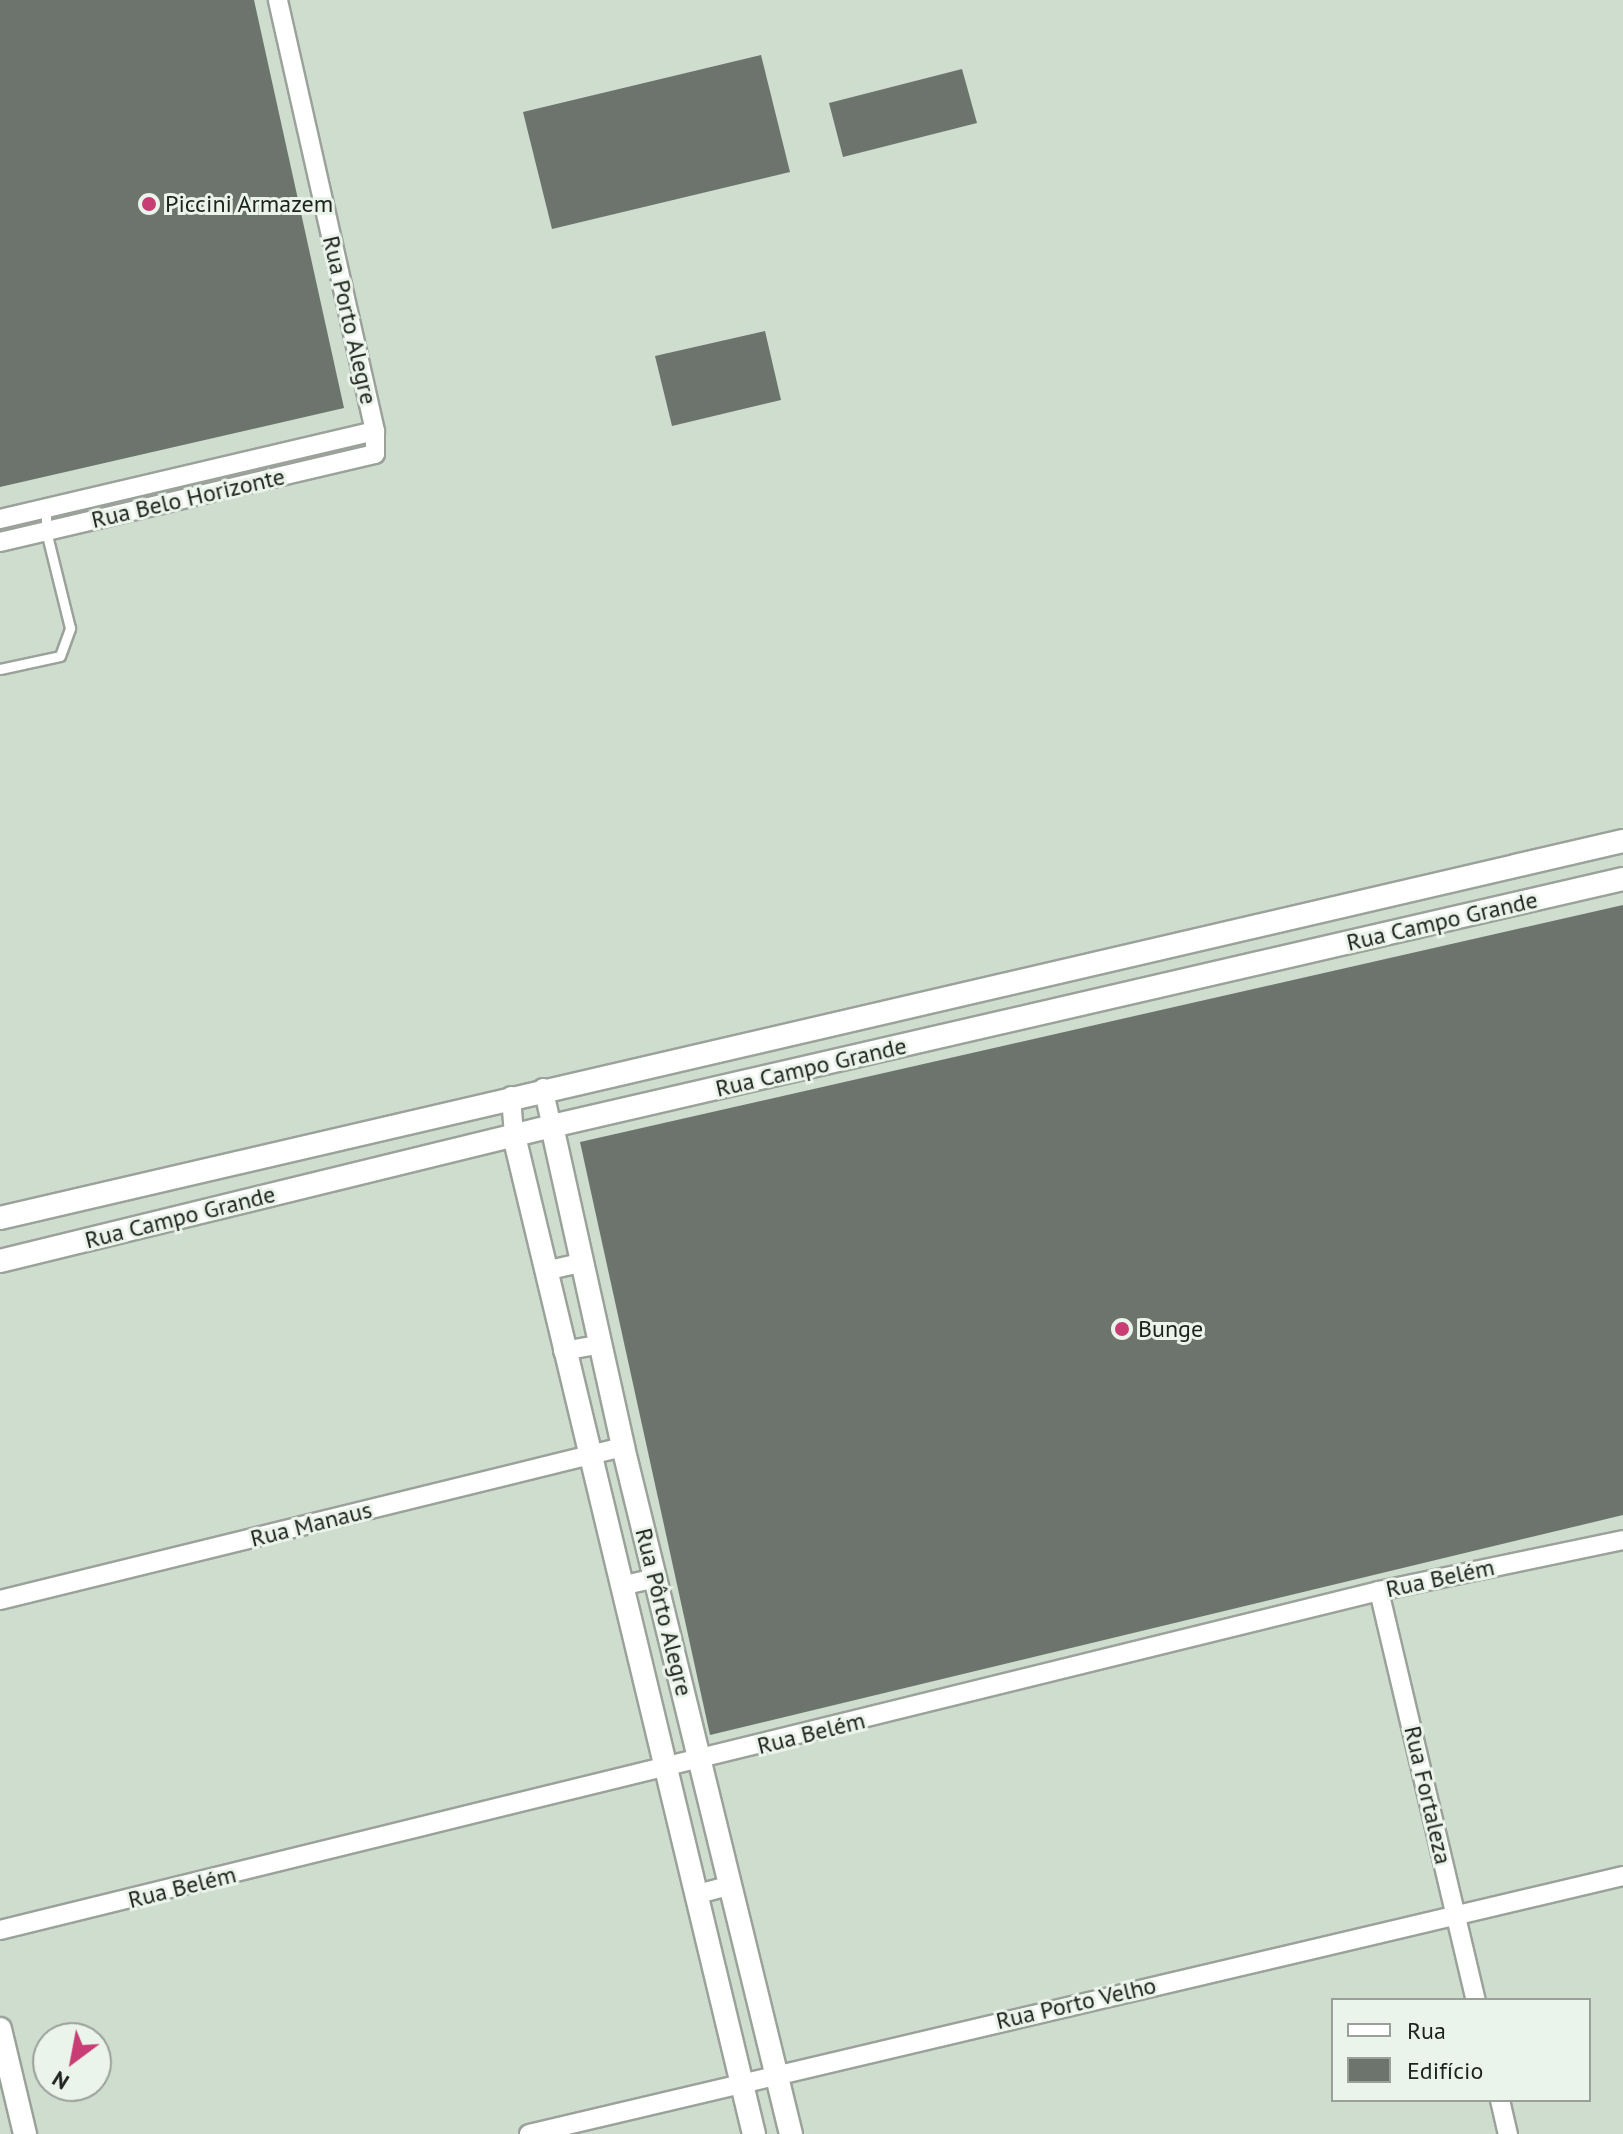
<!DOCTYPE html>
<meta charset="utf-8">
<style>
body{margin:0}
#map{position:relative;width:1623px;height:2134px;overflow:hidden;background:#dee7de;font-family:"PT Sans",sans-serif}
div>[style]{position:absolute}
.built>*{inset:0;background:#cfddce}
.building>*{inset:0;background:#6d746d}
.roads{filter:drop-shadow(2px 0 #9aa29a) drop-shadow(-2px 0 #9aa29a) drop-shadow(0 2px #9aa29a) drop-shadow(0 -2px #9aa29a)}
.service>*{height:9px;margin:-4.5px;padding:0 4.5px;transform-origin:4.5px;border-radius:4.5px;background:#fff}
.minor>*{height:18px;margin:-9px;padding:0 9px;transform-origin:9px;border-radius:9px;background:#fff}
.tertiary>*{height:22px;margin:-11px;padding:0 11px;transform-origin:11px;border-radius:11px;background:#fff}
.dots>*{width:22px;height:22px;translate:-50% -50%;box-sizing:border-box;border:4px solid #ebf4eb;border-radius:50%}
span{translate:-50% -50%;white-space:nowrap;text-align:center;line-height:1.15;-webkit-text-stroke:6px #ebf4eb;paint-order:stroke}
.poi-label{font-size:24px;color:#1e211e}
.left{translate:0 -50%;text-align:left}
.street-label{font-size:24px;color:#1e211e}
.legend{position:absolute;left:1331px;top:1998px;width:260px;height:104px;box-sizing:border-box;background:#ebf4eb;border:2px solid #99a099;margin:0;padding:10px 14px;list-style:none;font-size:24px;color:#1e211e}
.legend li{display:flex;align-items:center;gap:16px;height:40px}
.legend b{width:40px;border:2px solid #99a099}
.north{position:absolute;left:32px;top:2022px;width:80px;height:80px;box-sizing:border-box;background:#ebf4eb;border:2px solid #99a099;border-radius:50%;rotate:212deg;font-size:22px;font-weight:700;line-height:32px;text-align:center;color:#1e211e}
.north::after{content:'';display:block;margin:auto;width:28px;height:36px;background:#c73d74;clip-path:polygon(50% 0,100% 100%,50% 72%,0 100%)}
</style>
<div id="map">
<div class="built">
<div style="clip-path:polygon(evenodd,0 0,1623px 0,1623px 2134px,0 2134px,0 0,1333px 2000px,1589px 2000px,1589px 2100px,1333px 2100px,1333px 2000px,0 0,48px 2038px,96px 2038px,96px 2086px,48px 2086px,48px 2038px)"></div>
</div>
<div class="building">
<div style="clip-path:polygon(0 0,254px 0,344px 408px,0 487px)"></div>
<div style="clip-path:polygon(761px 55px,790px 172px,552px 229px,523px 112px)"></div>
<div style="clip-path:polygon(962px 69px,977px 123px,843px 157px,829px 103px)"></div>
<div style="clip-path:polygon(765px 331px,781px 400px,672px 426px,655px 356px)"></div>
<div style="clip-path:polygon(1623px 905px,1623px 1515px,710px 1735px,580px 1142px)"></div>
</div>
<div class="roads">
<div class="service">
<div style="left:0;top:669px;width:61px;rotate:-12.2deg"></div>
<div style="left:60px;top:656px;width:30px;rotate:-70deg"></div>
<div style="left:70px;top:628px;width:100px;rotate:-103.9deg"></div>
<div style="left:46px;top:531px;width:23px;rotate:-90deg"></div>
</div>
<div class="minor">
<div style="left:0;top:519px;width:385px;rotate:-13.2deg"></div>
<div style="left:0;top:542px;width:385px;rotate:-13.2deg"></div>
<div style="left:375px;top:454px;width:23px;rotate:-90deg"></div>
<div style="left:375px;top:431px;width:442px;rotate:-102.7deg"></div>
<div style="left:543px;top:1088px;width:39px;rotate:77deg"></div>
<div style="left:511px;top:1096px;width:40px;rotate:85.7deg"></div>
<div style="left:545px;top:1271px;width:37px;rotate:-13deg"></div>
<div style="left:563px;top:1351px;width:36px;rotate:-10deg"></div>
<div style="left:621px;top:1586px;width:35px;rotate:-13deg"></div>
<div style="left:1379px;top:1591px;width:420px;rotate:76.7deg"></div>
<div style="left:0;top:1600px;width:642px;rotate:-13.8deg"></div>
<div style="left:698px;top:1894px;width:34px;rotate:-15deg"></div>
<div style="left:0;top:1930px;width:1420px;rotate:-13.81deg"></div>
<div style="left:1379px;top:1591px;width:249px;rotate:-11.8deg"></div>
<div style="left:1500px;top:2100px;width:35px;rotate:77deg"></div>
<div style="left:529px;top:2134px;width:1124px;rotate:-13.27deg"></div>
</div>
<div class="tertiary">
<div style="left:552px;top:1126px;width:329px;rotate:77.5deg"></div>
<div style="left:623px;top:1447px;width:707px;rotate:76.26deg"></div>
<div style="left:514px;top:1136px;width:1026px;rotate:76.48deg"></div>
<div style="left:0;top:1218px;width:1666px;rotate:-13.08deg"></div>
<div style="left:0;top:1261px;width:568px;rotate:-13.74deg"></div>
<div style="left:552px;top:1126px;width:1099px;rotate:-12.99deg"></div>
<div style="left:0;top:2029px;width:108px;rotate:76.6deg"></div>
</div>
</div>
<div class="dots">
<div style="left:149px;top:204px;background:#c73d74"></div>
<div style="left:1122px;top:1329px;background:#c73d74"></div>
</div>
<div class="poi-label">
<span class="left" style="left:165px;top:204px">Piccini Armazem</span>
<span class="left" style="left:1138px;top:1329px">Bunge</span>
</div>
<div class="street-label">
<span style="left:350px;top:320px;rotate:77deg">Rua Porto Alegre</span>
<span style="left:188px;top:498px;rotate:-13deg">Rua Belo Horizonte</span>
<span style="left:1442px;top:921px;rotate:-13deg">Rua Campo Grande</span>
<span style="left:811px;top:1067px;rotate:-13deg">Rua Campo Grande</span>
<span style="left:180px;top:1217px;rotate:-14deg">Rua Campo Grande</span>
<span style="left:311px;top:1524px;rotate:-14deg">Rua Manaus</span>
<span style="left:1440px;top:1578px;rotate:-12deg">Rua Belém</span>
<span style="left:664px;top:1612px;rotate:76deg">Rua Pôrto Alegre</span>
<span style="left:811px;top:1733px;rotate:-14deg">Rua Belém</span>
<span style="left:1428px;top:1795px;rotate:77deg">Rua Fortaleza</span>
<span style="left:182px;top:1887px;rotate:-14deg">Rua Belém</span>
<span style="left:1076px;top:2003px;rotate:-13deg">Rua Porto Velho</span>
</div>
<ul class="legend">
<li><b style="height:10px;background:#fff"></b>Rua</li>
<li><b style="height:22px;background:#6d746d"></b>Edifício</li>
</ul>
<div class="north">N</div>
</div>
